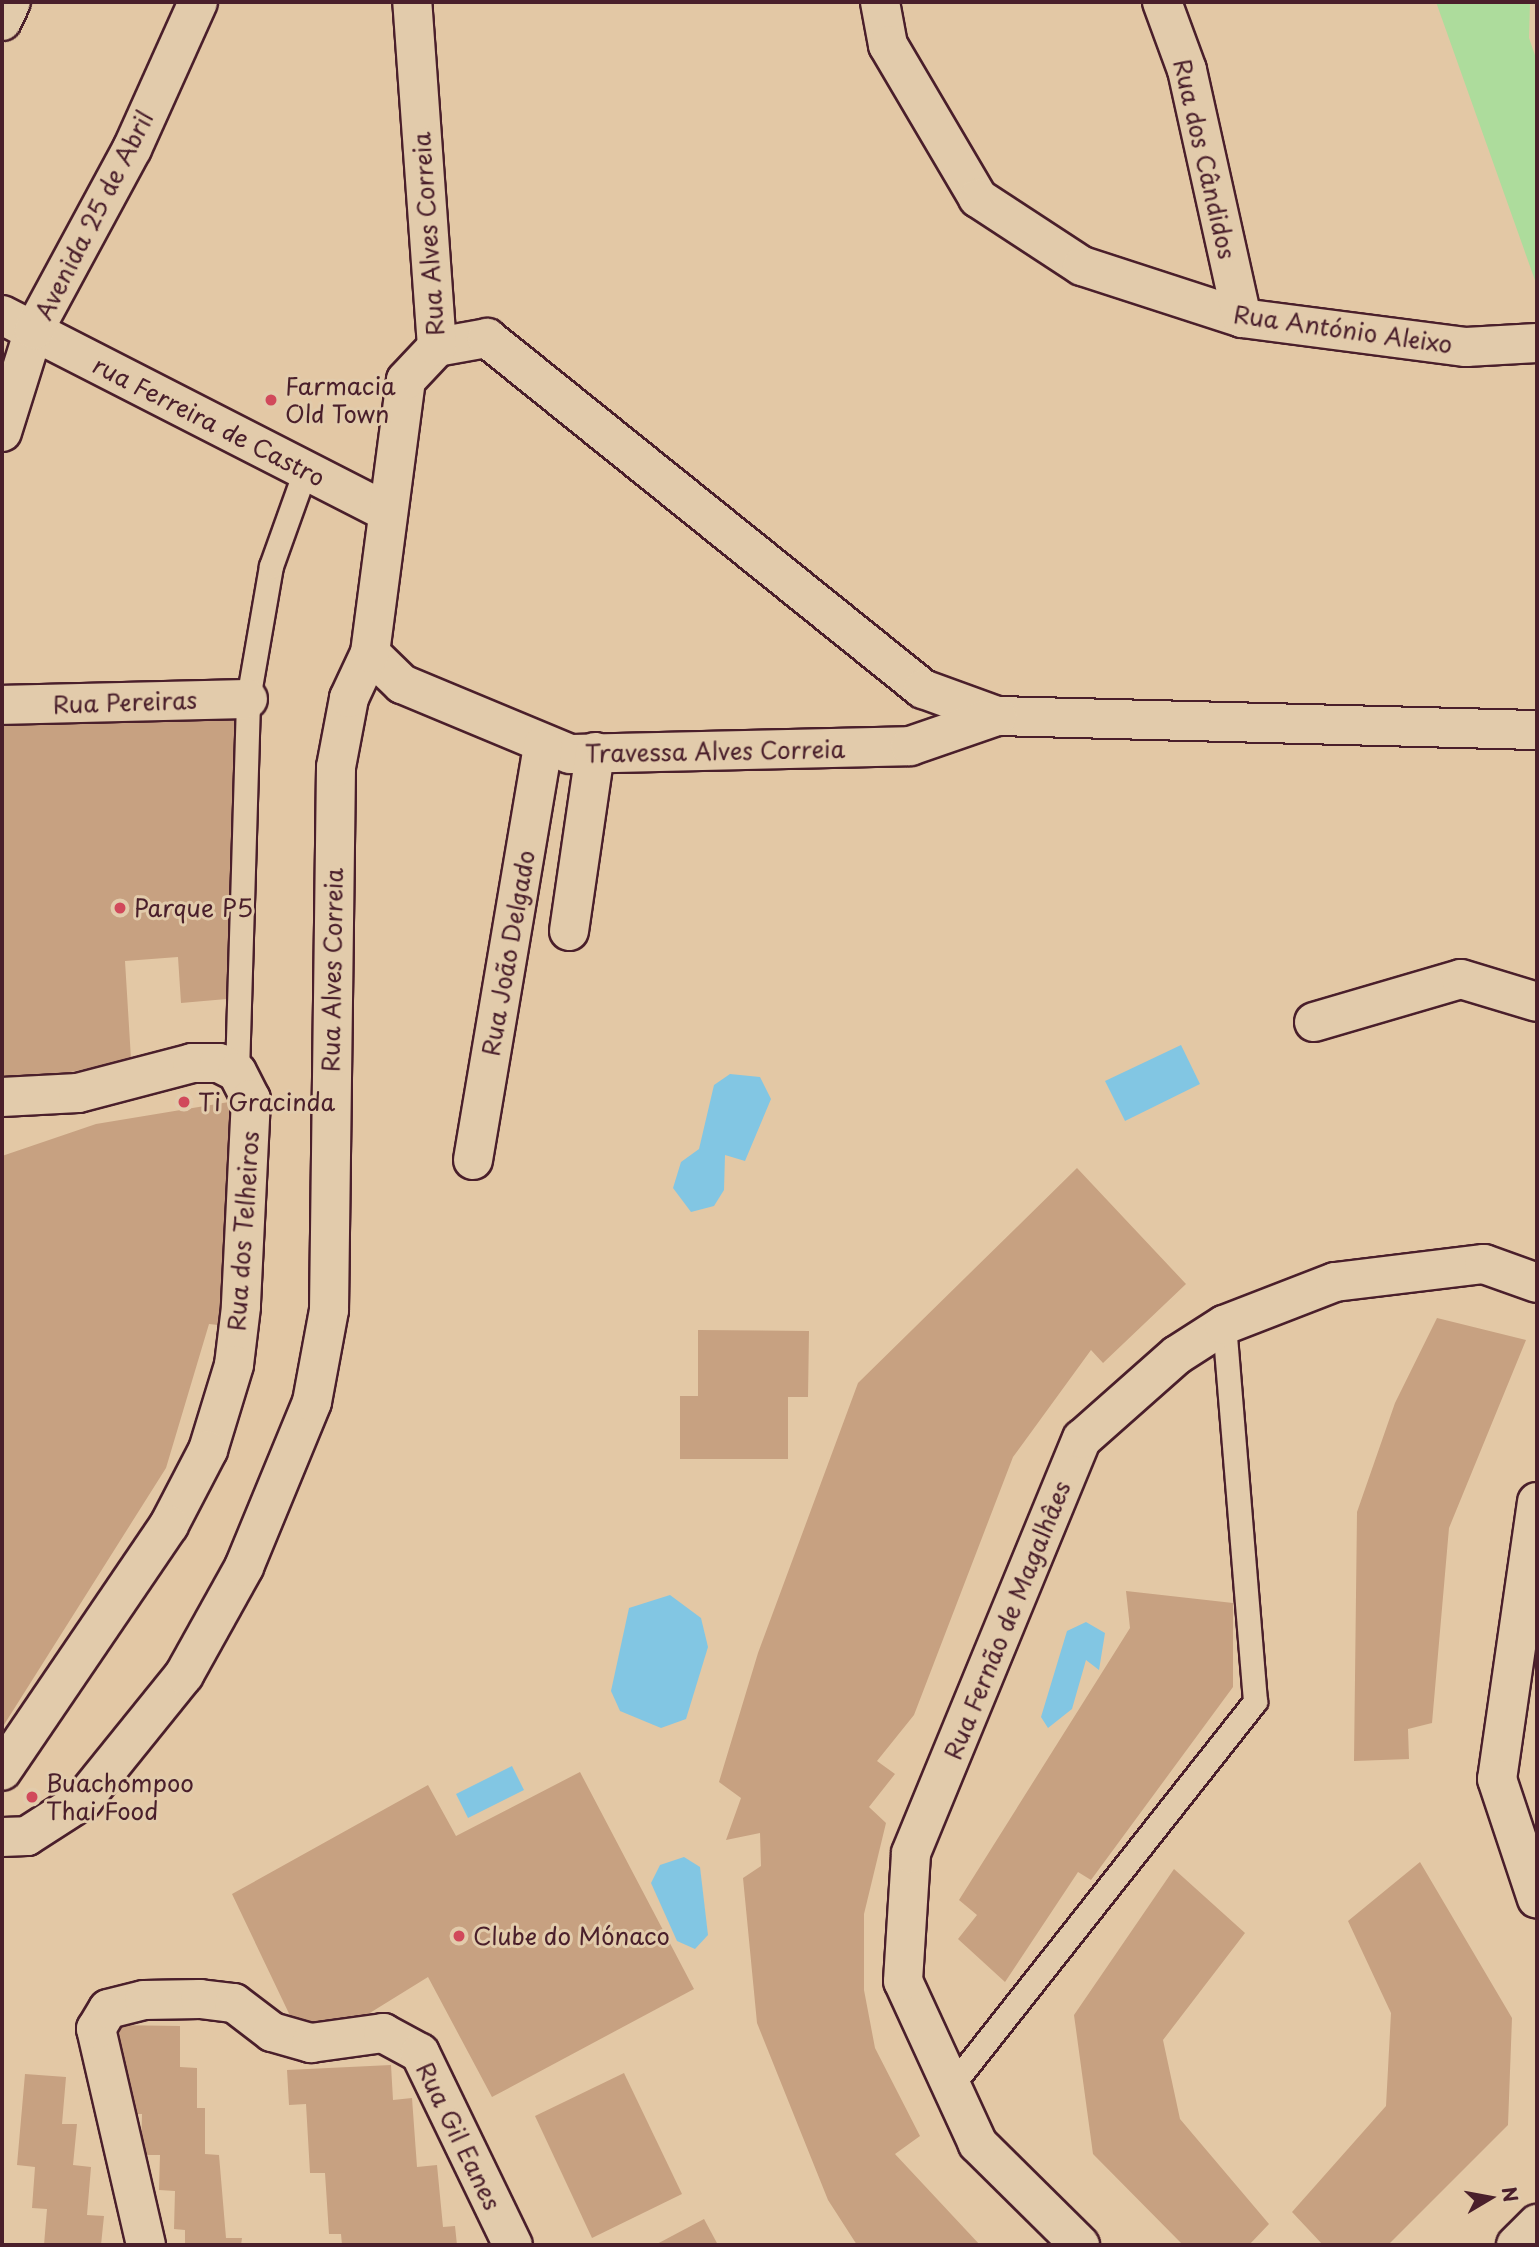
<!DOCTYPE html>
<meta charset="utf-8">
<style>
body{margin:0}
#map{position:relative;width:1539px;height:2247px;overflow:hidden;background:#e3c8a5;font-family:"Playpen Sans",sans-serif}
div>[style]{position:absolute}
.green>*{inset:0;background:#addc9c}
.water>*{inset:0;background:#82c6e3}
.building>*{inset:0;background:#c7a181}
.roads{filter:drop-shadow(2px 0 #4a1f2b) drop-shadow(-2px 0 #4a1f2b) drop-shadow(0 2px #4a1f2b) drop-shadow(0 -2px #4a1f2b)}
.lane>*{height:23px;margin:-11.5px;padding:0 11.5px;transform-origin:11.5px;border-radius:11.5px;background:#e2cbab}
.street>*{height:38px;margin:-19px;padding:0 19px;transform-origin:19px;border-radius:19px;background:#e2cbab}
.dots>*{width:19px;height:19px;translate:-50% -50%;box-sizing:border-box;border:4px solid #e2cbab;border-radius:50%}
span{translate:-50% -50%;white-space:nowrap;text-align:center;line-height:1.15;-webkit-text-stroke:6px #e2cbab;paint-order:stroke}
.street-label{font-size:24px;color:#4a1f2b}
.poi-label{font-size:24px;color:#4a1f2b}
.left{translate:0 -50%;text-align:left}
.frame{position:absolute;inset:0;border:4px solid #4a1f2b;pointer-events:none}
.north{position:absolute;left:1455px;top:2163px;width:70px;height:70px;-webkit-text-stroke:5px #e2cbab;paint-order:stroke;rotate:80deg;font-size:19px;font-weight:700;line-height:28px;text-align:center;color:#4a1f2b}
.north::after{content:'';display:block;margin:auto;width:24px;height:32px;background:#4a1f2b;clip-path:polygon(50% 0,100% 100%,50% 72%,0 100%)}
</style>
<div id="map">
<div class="green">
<div style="clip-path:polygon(1436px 2px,1530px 2px,1529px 38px,1537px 61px,1537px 286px)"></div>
</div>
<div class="water">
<div style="clip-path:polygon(1181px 1045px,1200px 1084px,1125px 1121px,1105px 1081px)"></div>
<div style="clip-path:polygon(730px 1074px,760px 1077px,771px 1099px,745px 1161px,725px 1155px,724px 1190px,714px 1206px,691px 1212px,673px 1188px,681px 1162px,699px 1149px,714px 1085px)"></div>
<div style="clip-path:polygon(670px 1595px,701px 1618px,708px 1647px,686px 1719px,661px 1728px,620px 1711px,611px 1691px,629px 1608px)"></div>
<div style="clip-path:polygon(1086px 1622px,1105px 1633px,1099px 1670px,1086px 1660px,1072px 1709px,1048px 1728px,1041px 1717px,1067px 1631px)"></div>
<div style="clip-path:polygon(512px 1766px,524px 1790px,468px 1818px,456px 1794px)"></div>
<div style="clip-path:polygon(684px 1857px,700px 1867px,708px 1935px,695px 1949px,677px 1941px,651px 1883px,660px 1865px)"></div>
</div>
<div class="building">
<div style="clip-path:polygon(240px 703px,238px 998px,181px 1003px,178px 957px,125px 961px,131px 1059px,52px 1076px,2px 1077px,2px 710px)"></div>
<div style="clip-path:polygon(235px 1101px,240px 1105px,218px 1325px,209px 1324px,166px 1468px,2px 1728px,2px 1156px,96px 1124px)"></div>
<div style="clip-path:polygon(1077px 1168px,1186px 1284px,1103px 1363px,1091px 1350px,1013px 1457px,914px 1715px,877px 1761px,895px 1774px,869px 1807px,886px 1823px,864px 1914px,864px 1990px,875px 2048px,920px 2136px,895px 2154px,980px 2245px,857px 2245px,828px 2200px,757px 2023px,743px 1878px,761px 1866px,760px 1833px,726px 1840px,741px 1798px,719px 1782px,758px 1653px,858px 1383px)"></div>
<div style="clip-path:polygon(1437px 1318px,1526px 1340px,1449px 1528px,1432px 1723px,1408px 1729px,1409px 1759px,1354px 1761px,1357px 1512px,1395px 1403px)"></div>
<div style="clip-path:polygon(698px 1330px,809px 1331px,808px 1397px,788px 1397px,788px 1459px,680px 1459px,680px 1396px,698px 1396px)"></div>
<div style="clip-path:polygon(1126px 1591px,1233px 1603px,1233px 1687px,1091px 1880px,1078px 1872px,1005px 1982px,958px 1939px,977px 1915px,959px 1900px,1130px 1628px)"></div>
<div style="clip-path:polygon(580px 1772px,694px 1989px,492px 2097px,428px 1977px,352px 2024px,294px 2024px,232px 1894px,428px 1785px,456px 1836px)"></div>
<div style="clip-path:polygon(1420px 1862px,1512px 2018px,1508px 2125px,1388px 2245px,1323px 2245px,1292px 2212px,1386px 2106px,1391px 2013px,1348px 1921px)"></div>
<div style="clip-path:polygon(1174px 1869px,1245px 1933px,1163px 2040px,1180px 2119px,1269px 2224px,1249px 2245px,1183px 2245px,1093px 2154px,1074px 2015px)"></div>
<div style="clip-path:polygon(113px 2025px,180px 2026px,180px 2067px,197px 2068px,197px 2108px,205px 2108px,205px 2154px,219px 2155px,226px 2238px,242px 2238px,241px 2245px,185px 2245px,185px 2230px,174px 2229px,175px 2191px,159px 2190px,160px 2155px,141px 2155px,142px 2114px,126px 2114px,126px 2070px,113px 2070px)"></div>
<div style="clip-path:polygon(391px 2065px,393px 2100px,412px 2098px,417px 2167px,437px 2165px,443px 2227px,455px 2226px,457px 2245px,342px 2245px,341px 2234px,329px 2234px,325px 2173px,310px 2173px,306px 2104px,289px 2105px,287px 2070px)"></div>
<div style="clip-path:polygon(624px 2073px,682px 2194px,592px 2238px,535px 2116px)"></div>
<div style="clip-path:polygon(25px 2074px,66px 2077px,62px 2124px,77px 2124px,73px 2165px,91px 2167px,87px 2215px,104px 2216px,101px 2245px,44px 2245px,47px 2209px,32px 2208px,35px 2167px,17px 2165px)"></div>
<div style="clip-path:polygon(704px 2219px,718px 2245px,655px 2245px)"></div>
</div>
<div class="roads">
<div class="lane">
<div style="left:237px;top:1072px;width:373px;rotate:-88.3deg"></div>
<div style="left:248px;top:699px;width:135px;rotate:-80.2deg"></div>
<div style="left:271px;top:566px;width:101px;rotate:-70.3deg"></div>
<div style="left:949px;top:2089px;width:494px;rotate:-51.7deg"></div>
<div style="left:1255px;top:1701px;width:377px;rotate:-94.7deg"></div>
</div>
<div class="street">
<div style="left:880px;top:2px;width:44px;rotate:79.5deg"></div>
<div style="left:888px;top:45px;width:178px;rotate:59.5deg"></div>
<div style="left:978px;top:198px;width:124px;rotate:33.2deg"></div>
<div style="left:1082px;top:266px;width:168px;rotate:18deg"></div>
<div style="left:1242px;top:318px;width:226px;rotate:7.4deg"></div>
<div style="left:1466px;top:347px;width:71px;rotate:-3.2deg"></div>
<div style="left:1162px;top:2px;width:72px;rotate:69.8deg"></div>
<div style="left:1187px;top:70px;width:254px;rotate:77.5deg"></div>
<div style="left:2px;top:21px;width:21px;rotate:-65deg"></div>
<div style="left:2px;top:315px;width:430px;rotate:27.1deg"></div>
<div style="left:437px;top:347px;width:51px;rotate:-10.2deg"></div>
<div style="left:487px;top:338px;width:560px;rotate:38.84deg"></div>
<div style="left:923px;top:689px;width:79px;rotate:20deg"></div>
<div style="left:997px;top:716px;width:540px;rotate:1.49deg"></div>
<div style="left:2px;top:432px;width:107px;rotate:-72.6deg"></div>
<div style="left:34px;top:330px;width:206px;rotate:-61.6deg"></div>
<div style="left:132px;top:149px;width:161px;rotate:-65.8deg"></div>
<div style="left:370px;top:653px;width:45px;rotate:44.1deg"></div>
<div style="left:402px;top:684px;width:182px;rotate:22.6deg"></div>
<div style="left:570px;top:754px;width:340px;rotate:-1.3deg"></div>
<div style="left:910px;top:746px;width:92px;rotate:-19deg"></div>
<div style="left:2px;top:705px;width:246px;rotate:-1.4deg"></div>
<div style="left:569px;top:931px;width:181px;rotate:-81.7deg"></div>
<div style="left:1314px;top:1022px;width:153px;rotate:-16.3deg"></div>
<div style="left:1461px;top:979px;width:79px;rotate:16.8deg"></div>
<div style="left:2px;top:1097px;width:76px;rotate:-3deg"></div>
<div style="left:78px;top:1093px;width:118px;rotate:-14.7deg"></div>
<div style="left:192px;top:1063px;width:27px"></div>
<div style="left:219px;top:1063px;width:20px;rotate:27deg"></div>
<div style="left:237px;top:1072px;width:30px;rotate:63deg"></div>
<div style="left:251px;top:1099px;width:208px;rotate:92.8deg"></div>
<div style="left:241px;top:1307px;width:58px;rotate:96.9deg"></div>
<div style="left:234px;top:1365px;width:89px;rotate:107deg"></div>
<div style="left:208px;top:1450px;width:85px;rotate:117.5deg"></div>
<div style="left:169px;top:1525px;width:297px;rotate:124.2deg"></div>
<div style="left:473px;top:1160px;width:421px;rotate:-80.4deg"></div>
<div style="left:1537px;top:1502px;width:280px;rotate:98.2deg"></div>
<div style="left:1497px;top:1779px;width:126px;rotate:71.6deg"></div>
<div style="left:2px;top:1837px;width:25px;rotate:-2deg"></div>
<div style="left:27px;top:1836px;width:67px;rotate:-32.7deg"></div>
<div style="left:83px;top:1800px;width:161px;rotate:-51.1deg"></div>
<div style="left:184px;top:1675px;width:124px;rotate:-60.9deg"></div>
<div style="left:244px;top:1567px;width:178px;rotate:-67.6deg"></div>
<div style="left:312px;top:1402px;width:94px;rotate:-79.5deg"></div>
<div style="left:329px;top:1310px;width:543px;rotate:-89.26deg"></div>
<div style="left:336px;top:767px;width:70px;rotate:-79.3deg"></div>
<div style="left:349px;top:698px;width:50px;rotate:-65deg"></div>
<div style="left:370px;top:653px;width:275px;rotate:-82.5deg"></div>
<div style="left:406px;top:380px;width:45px;rotate:-46.8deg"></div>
<div style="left:437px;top:347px;width:346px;rotate:-94.1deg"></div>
<div style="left:146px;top:2245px;width:222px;rotate:-103deg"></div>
<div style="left:96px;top:2029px;width:23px;rotate:-59deg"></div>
<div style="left:108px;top:2009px;width:37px;rotate:-14deg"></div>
<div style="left:144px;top:2000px;width:56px;rotate:-1deg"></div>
<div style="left:200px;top:1999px;width:34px;rotate:7deg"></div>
<div style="left:234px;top:2003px;width:48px;rotate:37.3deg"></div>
<div style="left:272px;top:2032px;width:41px;rotate:15.8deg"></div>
<div style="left:311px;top:2043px;width:73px;rotate:-7.9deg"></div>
<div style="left:383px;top:2033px;width:42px;rotate:28.4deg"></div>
<div style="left:420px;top:2053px;width:213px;rotate:64.2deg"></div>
<div style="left:1080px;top:2245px;width:144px;rotate:-135.3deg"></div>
<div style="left:978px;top:2144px;width:179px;rotate:-114.7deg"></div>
<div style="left:903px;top:1981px;width:128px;rotate:-86.4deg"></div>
<div style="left:911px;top:1853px;width:448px;rotate:-67.6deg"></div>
<div style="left:1082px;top:1439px;width:127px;rotate:-41.5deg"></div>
<div style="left:1177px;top:1355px;width:56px;rotate:-32.6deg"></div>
<div style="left:1224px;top:1325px;width:119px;rotate:-21.2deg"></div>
<div style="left:1335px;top:1282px;width:150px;rotate:-6.9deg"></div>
<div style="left:1484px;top:1264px;width:56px;rotate:19.7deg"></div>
<div style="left:1516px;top:2245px;width:30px;rotate:-45deg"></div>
</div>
</div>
<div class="dots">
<div style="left:271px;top:400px;background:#d1495b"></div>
<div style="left:120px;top:908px;background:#d1495b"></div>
<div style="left:184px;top:1102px;background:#d1495b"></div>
<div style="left:32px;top:1797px;background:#d1495b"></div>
<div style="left:459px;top:1936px;background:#d1495b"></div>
</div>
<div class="street-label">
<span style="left:1205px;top:159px;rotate:77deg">Rua dos Cândidos</span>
<span style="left:94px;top:215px;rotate:-63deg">Avenida 25 de Abril</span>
<span style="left:428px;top:234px;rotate:-94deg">Rua Alves Correia</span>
<span style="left:1343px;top:329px;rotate:8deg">Rua António Aleixo</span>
<span style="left:209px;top:421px;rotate:27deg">rua Ferreira de Castro</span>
<span style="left:125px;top:702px;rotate:-2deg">Rua Pereiras</span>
<span style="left:715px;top:751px;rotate:-1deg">Travessa Alves Correia</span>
<span style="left:508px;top:953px;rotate:-80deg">Rua João Delgado</span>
<span style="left:332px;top:970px;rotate:-89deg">Rua Alves Correia</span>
<span style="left:243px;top:1231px;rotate:-86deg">Rua dos Telheiros</span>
<span style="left:1007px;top:1620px;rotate:-68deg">Rua Fernão de Magalhâes</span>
<span style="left:459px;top:2136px;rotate:64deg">Rua Gil Eanes</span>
</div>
<div class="poi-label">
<span class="left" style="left:285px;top:400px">Farmacia<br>Old Town</span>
<span class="left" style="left:134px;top:908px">Parque P5</span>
<span class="left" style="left:198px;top:1102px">Ti Gracinda</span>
<span class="left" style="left:46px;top:1797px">Buachompoo<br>Thai Food</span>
<span class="left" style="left:473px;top:1936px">Clube do Mónaco</span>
</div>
<div class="frame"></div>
<div class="north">N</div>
</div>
